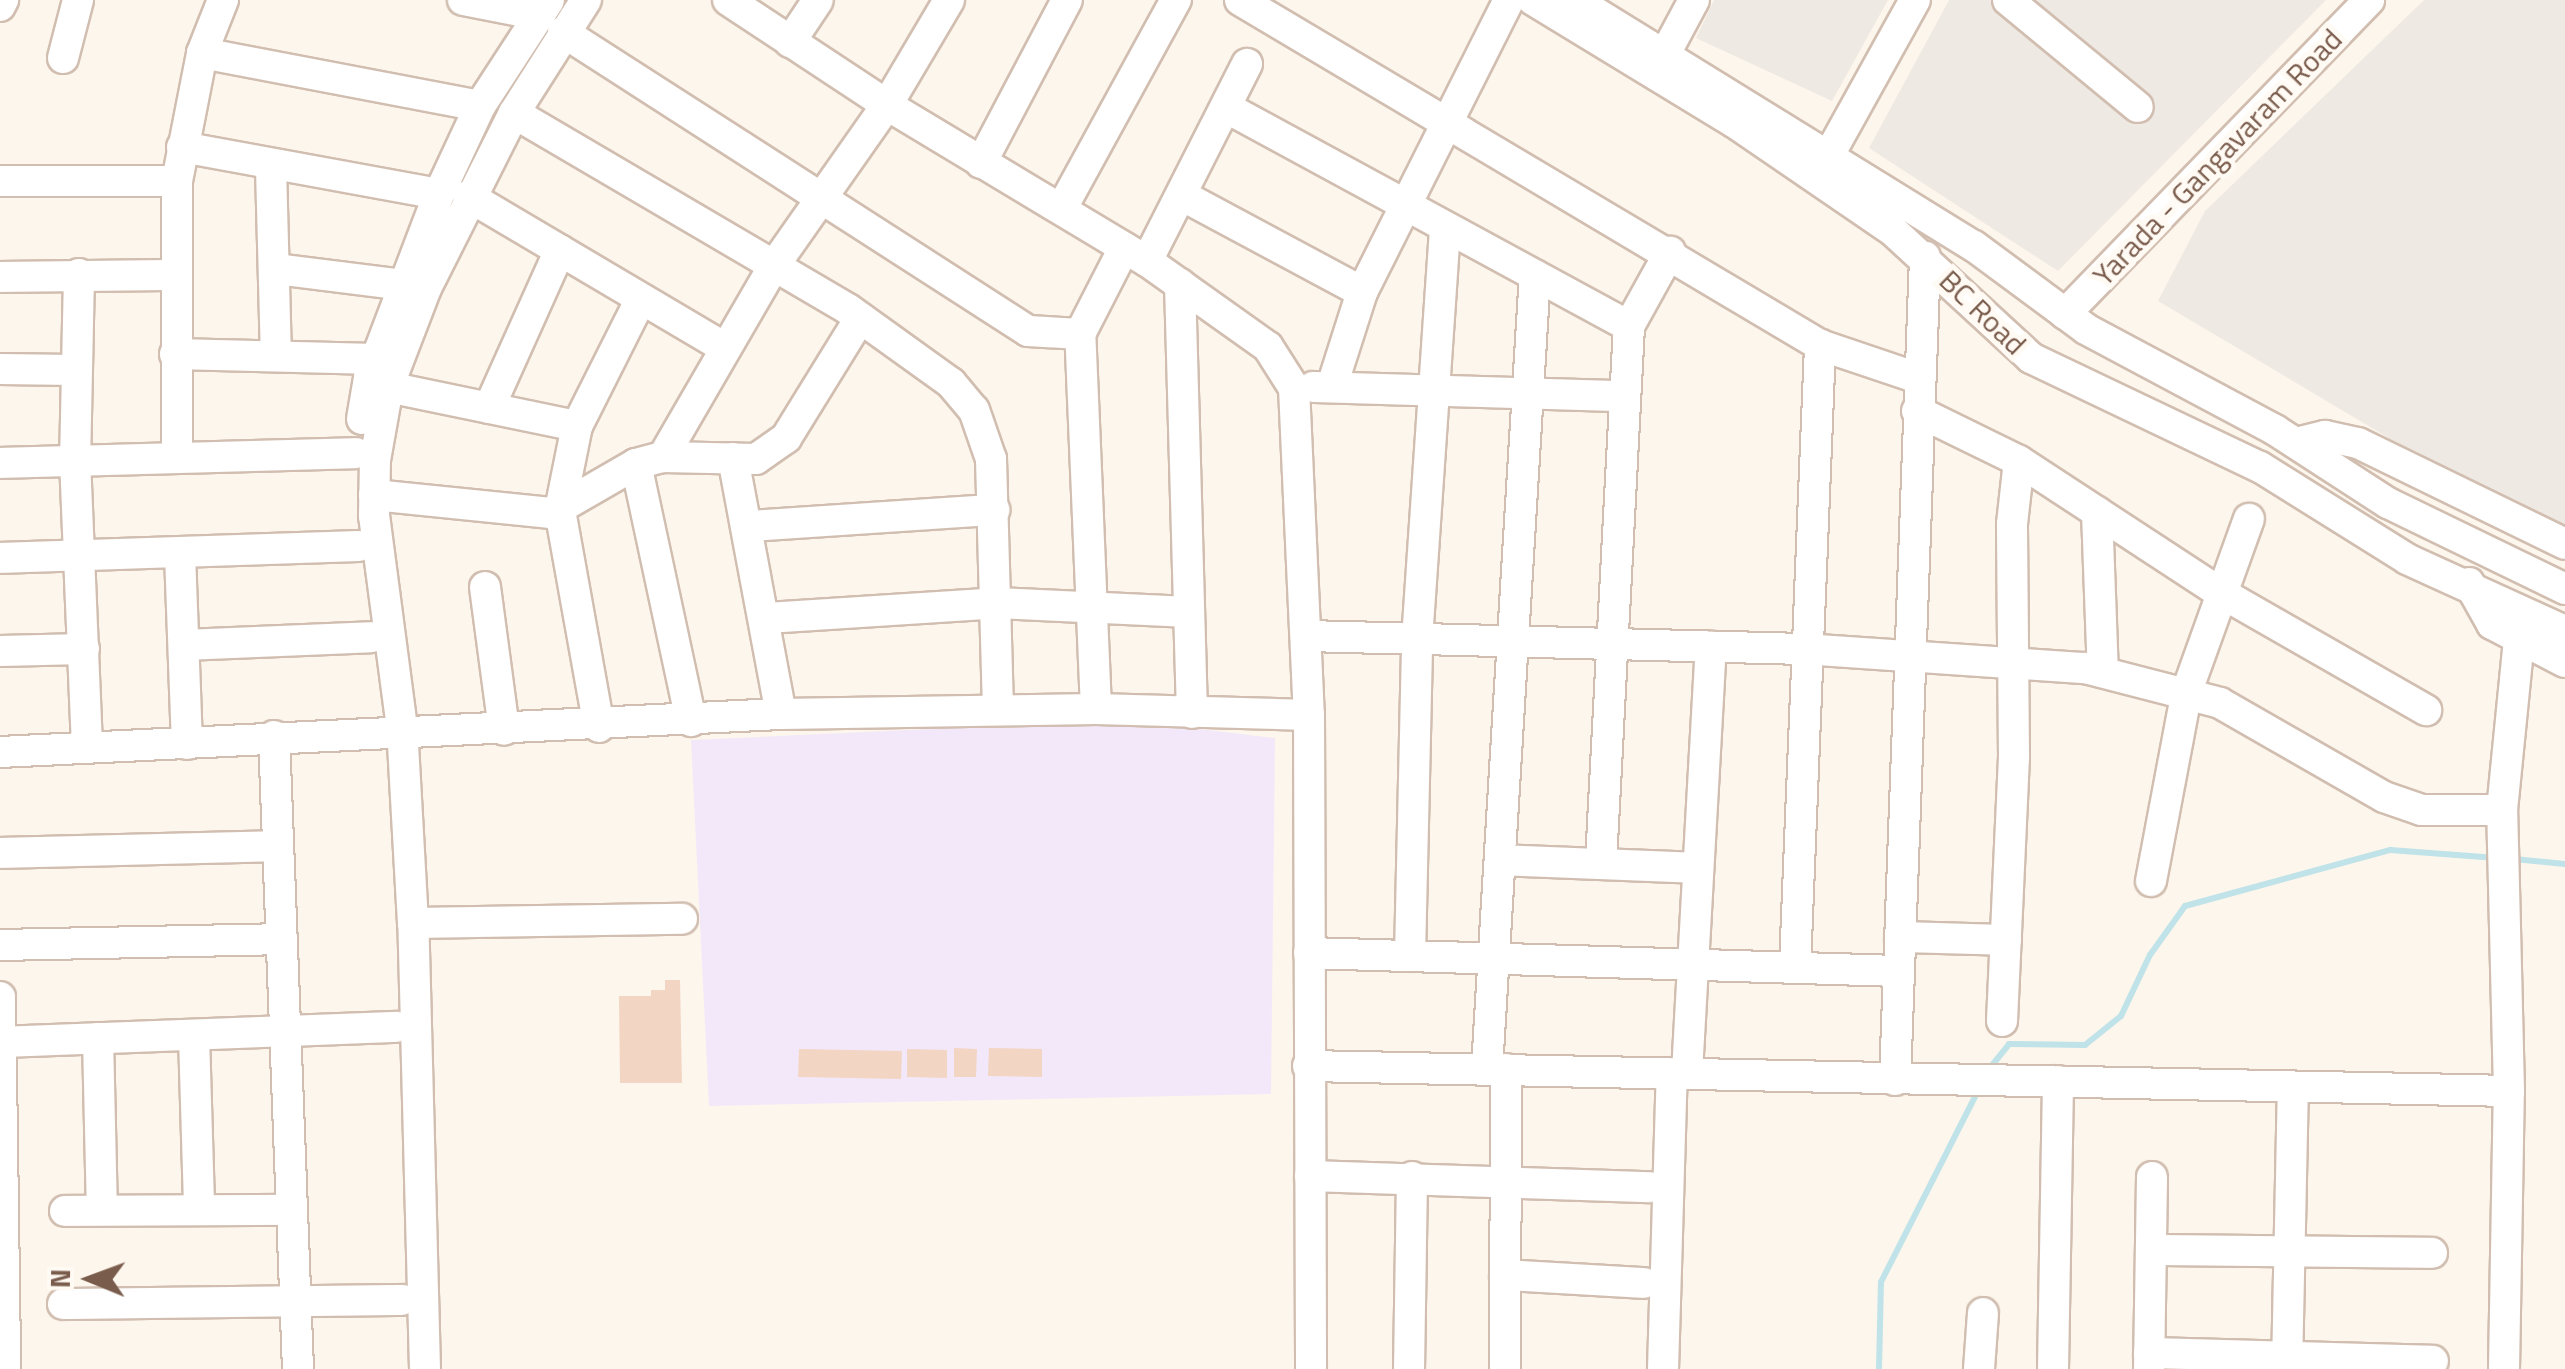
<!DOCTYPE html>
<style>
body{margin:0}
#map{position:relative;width:2565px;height:1369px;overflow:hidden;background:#fdf6ec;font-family:"Titillium Web",sans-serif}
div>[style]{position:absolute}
.industrial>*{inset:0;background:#efe9e4}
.education>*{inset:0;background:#f3e8fa}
.stream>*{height:6px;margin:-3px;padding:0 3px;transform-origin:3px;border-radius:3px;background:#bfe3e8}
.building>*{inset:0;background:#f3d5c3}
.roads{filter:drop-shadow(2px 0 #d1beb0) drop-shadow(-2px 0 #d1beb0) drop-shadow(0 2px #d1beb0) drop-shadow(0 -2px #d1beb0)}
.minor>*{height:30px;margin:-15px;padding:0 15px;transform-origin:15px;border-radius:15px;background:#fff}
span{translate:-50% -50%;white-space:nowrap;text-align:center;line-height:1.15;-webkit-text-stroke:10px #fffaf3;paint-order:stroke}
.street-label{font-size:30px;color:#7a5c4d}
.north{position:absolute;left:40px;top:1229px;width:100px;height:100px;-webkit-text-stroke:8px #fffaf3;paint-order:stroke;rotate:271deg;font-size:28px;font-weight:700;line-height:40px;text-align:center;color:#7a5c4d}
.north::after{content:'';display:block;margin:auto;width:35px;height:45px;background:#7a5c4d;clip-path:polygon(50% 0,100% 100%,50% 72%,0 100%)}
</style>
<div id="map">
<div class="industrial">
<div style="clip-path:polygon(1714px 0,1888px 0,1832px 101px,1696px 38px)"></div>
<div style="clip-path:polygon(1949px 0,2326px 0,2058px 271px,1869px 148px)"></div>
<div style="clip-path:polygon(2424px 0,2565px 0,2565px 527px,2394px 441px,2158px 301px,2205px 211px)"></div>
</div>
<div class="education">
<div style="clip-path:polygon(1126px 720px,1275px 738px,1271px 1094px,709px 1106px,691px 740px)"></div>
</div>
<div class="stream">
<div style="left:2514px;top:859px;width:51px;rotate:5.6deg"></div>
<div style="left:1989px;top:1069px;width:32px;rotate:-51deg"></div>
<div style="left:2009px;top:1044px;width:76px;rotate:0.8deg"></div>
<div style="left:2085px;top:1045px;width:46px;rotate:-38.9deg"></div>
<div style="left:2121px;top:1016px;width:68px;rotate:-64.6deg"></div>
<div style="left:2150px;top:955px;width:60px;rotate:-54.5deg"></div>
<div style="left:2185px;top:906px;width:213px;rotate:-15.3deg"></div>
<div style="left:2390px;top:850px;width:107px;rotate:4.3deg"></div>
<div style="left:1879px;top:1369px;width:87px;rotate:-88.7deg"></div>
<div style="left:1881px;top:1282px;width:216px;rotate:-63.1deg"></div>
</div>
<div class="building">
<div style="clip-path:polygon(665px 980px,680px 980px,682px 1083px,620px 1083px,619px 996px,651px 996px,651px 990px,665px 990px)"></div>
<div style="clip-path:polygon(954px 1048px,977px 1049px,976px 1077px,954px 1077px)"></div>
<div style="clip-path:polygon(989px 1048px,1042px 1049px,1042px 1077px,988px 1076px)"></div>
<div style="clip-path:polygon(799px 1049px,902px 1051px,901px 1079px,798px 1077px)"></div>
<div style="clip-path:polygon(907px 1049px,947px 1050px,947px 1078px,907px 1077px)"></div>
</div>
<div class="roads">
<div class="minor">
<div style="left:463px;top:0;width:78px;rotate:11deg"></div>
<div style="left:728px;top:0;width:191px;rotate:33.4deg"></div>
<div style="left:887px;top:105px;width:303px;rotate:31deg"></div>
<div style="left:1147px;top:261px;width:148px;rotate:35.4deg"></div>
<div style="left:1268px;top:347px;width:49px;rotate:57.6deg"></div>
<div style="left:1294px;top:388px;width:327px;rotate:87.4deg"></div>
<div style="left:1309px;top:715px;width:654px;rotate:89.82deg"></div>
<div style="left:1240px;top:0;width:675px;rotate:30.75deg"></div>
<div style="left:1820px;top:345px;width:103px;rotate:18.6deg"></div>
<div style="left:1533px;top:0;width:235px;rotate:31.3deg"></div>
<div style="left:1734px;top:122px;width:191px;rotate:34.4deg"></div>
<div style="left:1892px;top:230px;width:189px;rotate:42.6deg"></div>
<div style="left:2031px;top:358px;width:254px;rotate:25.5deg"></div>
<div style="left:2260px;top:467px;width:173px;rotate:32deg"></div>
<div style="left:2407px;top:559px;width:174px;rotate:24.5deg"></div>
<div style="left:1575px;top:0;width:469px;rotate:31.7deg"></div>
<div style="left:1974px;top:246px;width:139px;rotate:36.5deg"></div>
<div style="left:2086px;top:329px;width:214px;rotate:28.1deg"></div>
<div style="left:2275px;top:430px;width:135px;rotate:32.9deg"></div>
<div style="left:2388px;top:503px;width:197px;rotate:25.9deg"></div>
<div style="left:2008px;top:0;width:168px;rotate:39.5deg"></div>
<div style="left:0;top:6px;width:7px;rotate:-63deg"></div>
<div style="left:563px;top:32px;width:553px;rotate:32.74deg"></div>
<div style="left:1028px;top:331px;width:52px;rotate:3.3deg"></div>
<div style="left:790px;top:42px;width:50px;rotate:-56.3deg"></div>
<div style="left:202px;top:53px;width:283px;rotate:10.8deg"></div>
<div style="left:1665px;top:54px;width:61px;rotate:-61.8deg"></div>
<div style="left:63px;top:58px;width:60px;rotate:-75.5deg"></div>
<div style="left:1229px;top:109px;width:455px;rotate:28.5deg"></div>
<div style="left:514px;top:113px;width:387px;rotate:30.4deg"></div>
<div style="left:848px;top:309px;width:127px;rotate:35.7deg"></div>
<div style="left:951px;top:383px;width:35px;rotate:50deg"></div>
<div style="left:974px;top:410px;width:52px;rotate:70.9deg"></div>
<div style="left:991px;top:459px;width:251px;rotate:88.4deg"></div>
<div style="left:182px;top:147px;width:261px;rotate:10.4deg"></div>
<div style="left:1829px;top:155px;width:177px;rotate:-61deg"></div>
<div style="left:981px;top:163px;width:184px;rotate:-62.2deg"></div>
<div style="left:271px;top:168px;width:185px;rotate:88.5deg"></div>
<div style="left:0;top:181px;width:177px"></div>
<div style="left:468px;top:196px;width:296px;rotate:30.6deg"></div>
<div style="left:1185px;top:197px;width:201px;rotate:28.2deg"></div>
<div style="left:1063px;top:206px;width:235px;rotate:-61.3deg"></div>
<div style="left:1147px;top:261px;width:221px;rotate:-63.1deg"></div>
<div style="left:276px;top:269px;width:129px;rotate:7.1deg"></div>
<div style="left:79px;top:274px;width:186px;rotate:91.2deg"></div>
<div style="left:75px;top:460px;width:288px;rotate:87.6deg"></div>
<div style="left:0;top:277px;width:175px;rotate:-0.7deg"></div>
<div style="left:1180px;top:284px;width:429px;rotate:88.4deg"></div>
<div style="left:2065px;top:314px;width:437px;rotate:-45.9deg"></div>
<div style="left:175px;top:354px;width:201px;rotate:1.4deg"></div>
<div style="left:0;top:369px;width:75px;rotate:0.8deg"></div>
<div style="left:1332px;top:386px;width:99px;rotate:-72.3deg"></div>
<div style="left:1362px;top:292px;width:327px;rotate:-63.3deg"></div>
<div style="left:388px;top:387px;width:193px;rotate:11.7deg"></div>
<div style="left:1313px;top:387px;width:312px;rotate:1.7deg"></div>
<div style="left:489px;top:408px;width:173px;rotate:-65.8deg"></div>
<div style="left:1917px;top:411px;width:114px;rotate:26.1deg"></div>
<div style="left:2019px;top:461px;width:238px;rotate:33.2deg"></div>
<div style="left:2218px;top:591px;width:240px;rotate:29.8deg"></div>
<div style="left:362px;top:419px;width:42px;rotate:-80.3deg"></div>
<div style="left:369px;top:378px;width:197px;rotate:-69.2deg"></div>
<div style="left:439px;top:194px;width:97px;rotate:-65deg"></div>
<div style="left:480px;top:106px;width:126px;rotate:-56.9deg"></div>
<div style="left:2296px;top:443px;width:30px;rotate:-14deg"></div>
<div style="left:2325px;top:436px;width:34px;rotate:12deg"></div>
<div style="left:2358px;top:443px;width:230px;rotate:26deg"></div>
<div style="left:663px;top:457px;width:220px;rotate:-59.9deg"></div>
<div style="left:773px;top:267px;width:198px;rotate:-54.9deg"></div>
<div style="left:887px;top:105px;width:122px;rotate:-59.4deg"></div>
<div style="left:177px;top:458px;width:277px;rotate:-90deg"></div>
<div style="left:177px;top:181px;width:130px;rotate:-78.9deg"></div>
<div style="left:202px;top:53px;width:57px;rotate:-68.4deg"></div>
<div style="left:733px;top:458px;width:260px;rotate:79.4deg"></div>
<div style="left:0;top:463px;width:356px;rotate:-1.6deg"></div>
<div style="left:636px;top:464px;width:263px;rotate:77.9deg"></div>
<div style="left:374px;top:495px;width:178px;rotate:5.8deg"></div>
<div style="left:551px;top:513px;width:98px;rotate:-30deg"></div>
<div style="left:636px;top:464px;width:28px;rotate:-15deg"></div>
<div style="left:663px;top:457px;width:93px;rotate:1.2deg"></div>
<div style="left:756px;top:459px;width:37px;rotate:-35deg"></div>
<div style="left:786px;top:438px;width:141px;rotate:-58.3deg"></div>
<div style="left:2097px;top:512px;width:160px;rotate:87.9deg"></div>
<div style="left:750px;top:526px;width:245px;rotate:-3.8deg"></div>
<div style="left:180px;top:554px;width:190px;rotate:87.9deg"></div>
<div style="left:0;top:558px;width:359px;rotate:-1.9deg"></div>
<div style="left:2469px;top:583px;width:47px;rotate:60.7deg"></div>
<div style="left:2492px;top:624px;width:82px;rotate:27.5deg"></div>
<div style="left:485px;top:587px;width:144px;rotate:82.4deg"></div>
<div style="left:767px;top:618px;width:230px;rotate:-3.7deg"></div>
<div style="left:997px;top:603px;width:192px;rotate:2.7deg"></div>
<div style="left:1307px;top:636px;width:497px;rotate:1.5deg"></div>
<div style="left:1804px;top:649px;width:282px;rotate:3.9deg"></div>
<div style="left:2085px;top:668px;width:139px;rotate:14.5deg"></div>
<div style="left:2220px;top:703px;width:189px;rotate:29.8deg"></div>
<div style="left:2384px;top:797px;width:39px;rotate:19deg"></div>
<div style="left:2421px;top:810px;width:81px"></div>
<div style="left:184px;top:645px;width:187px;rotate:-2.4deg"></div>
<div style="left:0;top:651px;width:84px;rotate:-1.4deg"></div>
<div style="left:1096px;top:709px;width:375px;rotate:-92.4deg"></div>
<div style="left:1080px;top:334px;width:97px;rotate:-62.9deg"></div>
<div style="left:599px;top:727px;width:220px;rotate:-100.2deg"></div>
<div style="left:560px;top:510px;width:86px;rotate:-78.6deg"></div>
<div style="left:577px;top:426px;width:140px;rotate:-63.3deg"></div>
<div style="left:274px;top:736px;width:633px;rotate:87.83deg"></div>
<div style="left:0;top:752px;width:782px;rotate:-2.79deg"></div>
<div style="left:781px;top:714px;width:315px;rotate:-0.9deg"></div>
<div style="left:1096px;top:709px;width:213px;rotate:1.6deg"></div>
<div style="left:0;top:853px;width:278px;rotate:-1.4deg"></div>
<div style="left:1500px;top:860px;width:198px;rotate:2.3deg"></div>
<div style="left:1601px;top:862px;width:537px;rotate:-87.01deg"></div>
<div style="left:1629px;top:326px;width:85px;rotate:-61deg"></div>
<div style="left:2151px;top:881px;width:193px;rotate:-79.3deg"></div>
<div style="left:2187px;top:691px;width:183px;rotate:-70.2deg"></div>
<div style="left:413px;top:923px;width:269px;rotate:-0.9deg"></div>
<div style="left:1900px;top:937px;width:106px;rotate:1.6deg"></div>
<div style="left:0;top:945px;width:282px;rotate:-1.2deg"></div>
<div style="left:1309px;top:953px;width:590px;rotate:1.75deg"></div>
<div style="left:1410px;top:956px;width:316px;rotate:-88.7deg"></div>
<div style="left:1417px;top:640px;width:411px;rotate:-86.1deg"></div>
<div style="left:1795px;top:966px;width:622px;rotate:-87.69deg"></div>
<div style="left:0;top:997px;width:372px;rotate:89.2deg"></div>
<div style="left:2002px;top:1021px;width:264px;rotate:-87.4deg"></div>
<div style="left:2014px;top:757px;width:233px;rotate:-90.5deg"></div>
<div style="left:2012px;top:524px;width:63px;rotate:-83.7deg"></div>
<div style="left:194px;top:1036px;width:173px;rotate:88.3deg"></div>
<div style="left:98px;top:1038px;width:172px;rotate:88.7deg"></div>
<div style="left:1px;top:1042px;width:396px;rotate:-2.2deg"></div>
<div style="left:1308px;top:1066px;width:1201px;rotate:1.19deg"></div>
<div style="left:1487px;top:1068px;width:794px;rotate:-86.54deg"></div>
<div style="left:1687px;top:1073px;width:427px;rotate:-86.8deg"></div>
<div style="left:1895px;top:1080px;width:824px;rotate:-87.91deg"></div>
<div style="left:1310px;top:1176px;width:340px;rotate:1.9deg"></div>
<div style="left:65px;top:1211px;width:226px;rotate:-0.3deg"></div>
<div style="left:2151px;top:1250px;width:281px;rotate:0.6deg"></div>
<div style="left:1505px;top:1275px;width:139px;rotate:3.3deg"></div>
<div style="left:63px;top:1304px;width:339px;rotate:-0.7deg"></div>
<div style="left:2149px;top:1353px;width:284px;rotate:1.6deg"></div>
<div style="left:425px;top:1369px;width:446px;rotate:-91.5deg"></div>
<div style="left:413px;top:923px;width:195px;rotate:-93.2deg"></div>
<div style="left:402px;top:728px;width:214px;rotate:-97.5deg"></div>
<div style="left:374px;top:516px;width:56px;rotate:-89deg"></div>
<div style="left:375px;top:460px;width:74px;rotate:-79.9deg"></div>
<div style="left:388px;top:387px;width:106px;rotate:-69deg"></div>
<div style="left:426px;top:288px;width:196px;rotate:-63.3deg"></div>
<div style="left:514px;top:113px;width:134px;rotate:-57.5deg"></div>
<div style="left:1409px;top:1369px;width:192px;rotate:-89.1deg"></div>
<div style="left:1505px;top:1369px;width:300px;rotate:-89.8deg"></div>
<div style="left:1663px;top:1369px;width:296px;rotate:-88.3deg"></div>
<div style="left:1979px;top:1369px;width:56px;rotate:-85.9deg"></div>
<div style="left:2053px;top:1369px;width:288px;rotate:-89deg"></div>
<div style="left:2149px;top:1369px;width:192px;rotate:-89.1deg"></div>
<div style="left:2287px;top:1369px;width:278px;rotate:-88.8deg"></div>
<div style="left:2504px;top:1369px;width:278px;rotate:-89deg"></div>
<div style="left:2509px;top:1091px;width:281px;rotate:-91.4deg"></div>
<div style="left:2502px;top:810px;width:171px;rotate:-84.3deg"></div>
</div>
</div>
<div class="street-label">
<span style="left:2217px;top:157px;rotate:-46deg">Yarada - Gangavaram Road</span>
<span style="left:1983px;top:312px;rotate:44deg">BC Road</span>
</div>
<div class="north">N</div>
</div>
